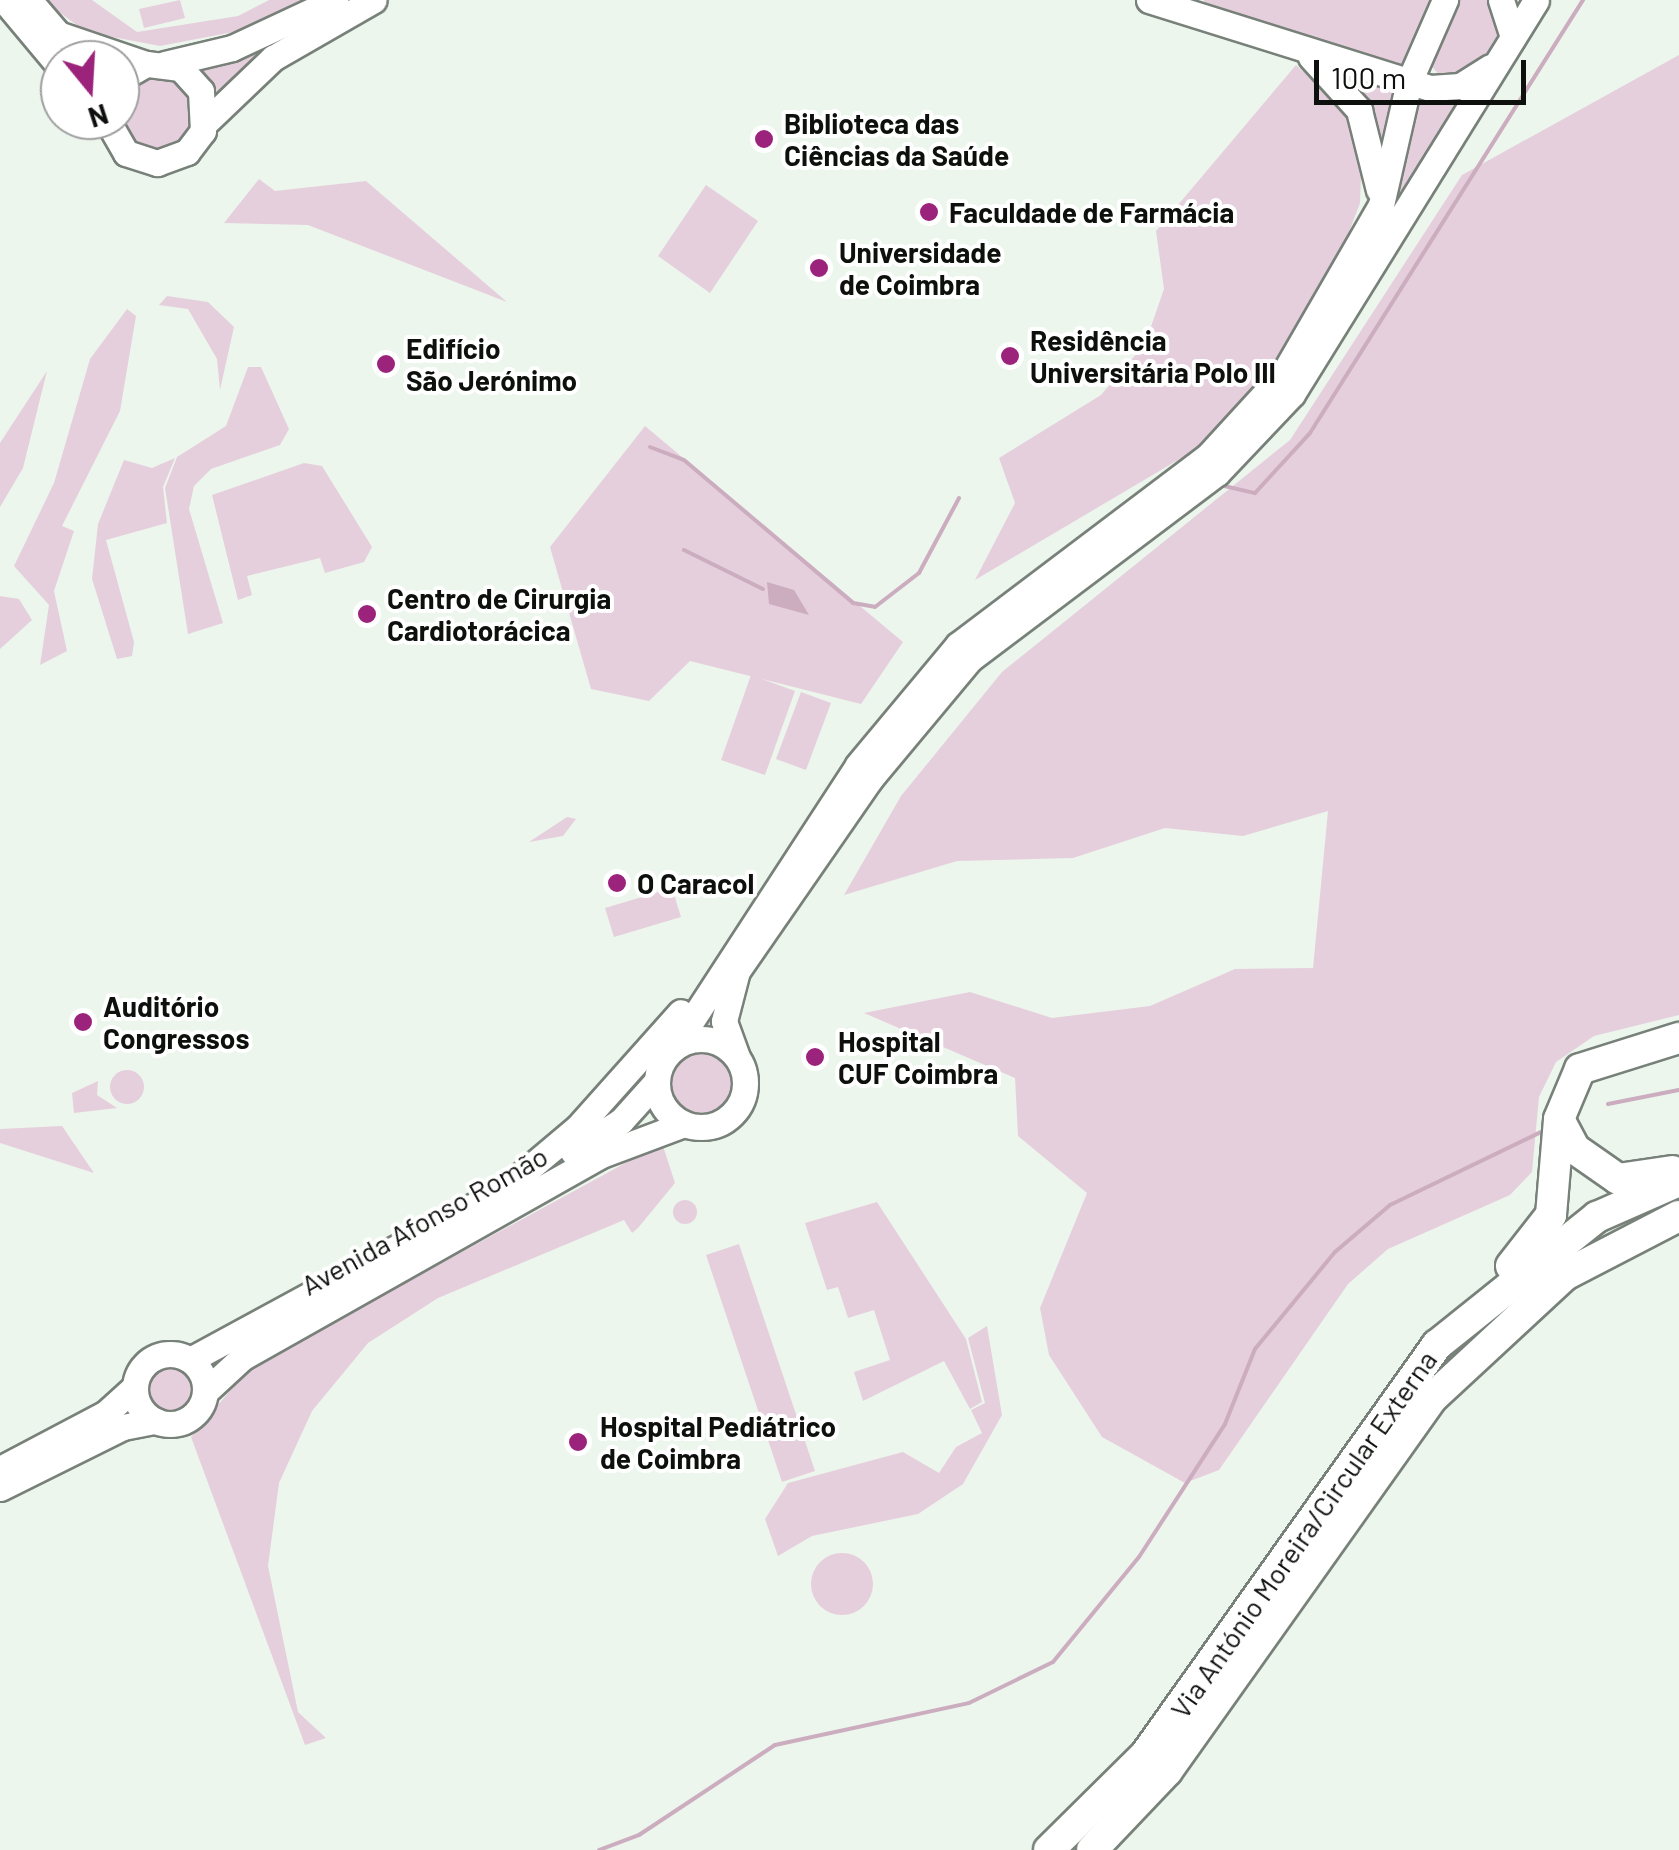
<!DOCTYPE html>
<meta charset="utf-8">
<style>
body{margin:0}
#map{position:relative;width:1679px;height:1850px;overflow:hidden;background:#ecf6ed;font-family:Barlow,sans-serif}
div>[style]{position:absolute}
.green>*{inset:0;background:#e6cfdd}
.round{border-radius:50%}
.water>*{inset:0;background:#cbadbf}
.stream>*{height:4px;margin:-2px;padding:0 2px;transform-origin:2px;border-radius:2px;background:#cbadbf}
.roads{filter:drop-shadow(2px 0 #788179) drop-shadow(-2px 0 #788179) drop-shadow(0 2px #788179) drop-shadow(0 -2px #788179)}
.primary>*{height:25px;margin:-12.5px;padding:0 12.5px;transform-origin:12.5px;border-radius:12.5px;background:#fff}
.primary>.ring{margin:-12.5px;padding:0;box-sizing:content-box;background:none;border:25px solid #fff;border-radius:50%}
.highway>*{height:30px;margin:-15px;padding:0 15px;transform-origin:15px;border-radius:15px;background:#fff}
.dots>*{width:28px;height:28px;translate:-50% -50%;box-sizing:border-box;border:5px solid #fff;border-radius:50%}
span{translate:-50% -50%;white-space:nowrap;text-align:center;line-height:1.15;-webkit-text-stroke:8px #fff;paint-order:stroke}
.poi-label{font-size:28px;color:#0d100d;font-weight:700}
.left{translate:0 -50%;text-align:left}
.street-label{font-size:28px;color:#0d100d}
.north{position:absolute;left:40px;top:40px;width:100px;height:100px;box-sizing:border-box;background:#fff;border:2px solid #9e9f9e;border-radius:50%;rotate:162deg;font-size:28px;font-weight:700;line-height:40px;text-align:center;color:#0d100d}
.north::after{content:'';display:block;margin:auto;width:35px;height:45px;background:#9c237b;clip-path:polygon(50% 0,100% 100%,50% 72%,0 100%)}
.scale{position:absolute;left:1314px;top:60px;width:212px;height:45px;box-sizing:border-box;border:5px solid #0d100d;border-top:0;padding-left:12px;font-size:30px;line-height:35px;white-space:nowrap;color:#0d100d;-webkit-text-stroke:8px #fff;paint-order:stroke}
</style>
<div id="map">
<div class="green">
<div style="clip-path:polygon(43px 0,92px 0,137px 32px,238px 16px,269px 0,311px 0,244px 30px,160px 46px,86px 32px)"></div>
<div style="clip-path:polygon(180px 0,185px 18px,144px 28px,139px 9px)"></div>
<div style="clip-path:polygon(1204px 0,1437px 0,1406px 74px,1203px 8px)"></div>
<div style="clip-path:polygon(1455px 0,1492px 0,1506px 27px,1496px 50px,1456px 79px,1442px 78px,1427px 61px)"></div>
<div style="clip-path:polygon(262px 46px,268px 54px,221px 99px,194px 65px)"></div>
<div style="clip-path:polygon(1679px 55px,1679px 1015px,1594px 1036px,1556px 1062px,1539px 1097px,1532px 1172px,1510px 1195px,1388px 1249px,1348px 1284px,1219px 1470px,1185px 1483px,1102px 1437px,1049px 1355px,1040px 1308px,1087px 1193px,1018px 1136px,1015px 1078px,864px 1013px,970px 992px,1052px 1018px,1150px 1006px,1235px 969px,1313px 968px,1328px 811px,1243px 836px,1165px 828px,1073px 858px,957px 861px,844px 895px,901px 796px,1002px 672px,1290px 440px,1462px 175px)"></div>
<div style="clip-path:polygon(1296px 65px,1350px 115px,1362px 149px,1360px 203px,1336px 266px,1273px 365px,1200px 447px,975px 580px,1015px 503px,999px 458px,1101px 395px,1145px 344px,1164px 289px,1156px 231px)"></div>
<div style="clip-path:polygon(1348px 72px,1402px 89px,1380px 157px,1347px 82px)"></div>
<div class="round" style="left:119px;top:74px;width:76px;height:76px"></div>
<div style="clip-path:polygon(1474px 89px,1272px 408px,1214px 466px,1042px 592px,952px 673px,728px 977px,720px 1033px,701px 1030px,727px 970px,795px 871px,943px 675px,1041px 586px,1207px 465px,1276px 395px,1383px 227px,1415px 92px,1443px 98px)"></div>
<div style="clip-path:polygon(259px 179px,275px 191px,366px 181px,507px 302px,308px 225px,224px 223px)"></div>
<div style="clip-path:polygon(706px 185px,758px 221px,710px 293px,658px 256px)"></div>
<div style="clip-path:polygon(167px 296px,208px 302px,234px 327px,220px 390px,217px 359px,188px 309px,159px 305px)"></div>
<div style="clip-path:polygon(127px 309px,136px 316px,120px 411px,62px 526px,74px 531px,54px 591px,67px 651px,40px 665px,49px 605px,14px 566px,54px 483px,90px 359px)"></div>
<div style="clip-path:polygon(248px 367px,261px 367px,289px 429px,280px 445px,211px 469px,194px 486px,189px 509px,223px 623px,188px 634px,165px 488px,177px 457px,226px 426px)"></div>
<div style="clip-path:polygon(47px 371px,23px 468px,0 507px,0 443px)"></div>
<div style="clip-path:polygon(645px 426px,903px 642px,861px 704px,690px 661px,649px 701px,591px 689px,550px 547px)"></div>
<div style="clip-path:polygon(175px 458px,163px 487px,167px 523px,106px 540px,134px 642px,132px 656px,117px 659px,92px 579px,98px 524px,124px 460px,152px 468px)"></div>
<div style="clip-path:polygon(304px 463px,322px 466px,372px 547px,364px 562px,325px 573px,320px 558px,247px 576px,252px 595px,238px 600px,212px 495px)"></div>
<div style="clip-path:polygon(0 596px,19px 599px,32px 620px,0 649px)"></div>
<div style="clip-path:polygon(751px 675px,795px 691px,765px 775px,721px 760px)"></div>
<div style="clip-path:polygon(801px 692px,831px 703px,806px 770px,776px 759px)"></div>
<div style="clip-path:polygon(567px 817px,576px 819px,563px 836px,529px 842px)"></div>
<div style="clip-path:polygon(672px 888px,681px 917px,614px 937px,605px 908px)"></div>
<div class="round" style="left:670px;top:1052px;width:64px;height:64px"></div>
<div class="round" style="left:110px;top:1070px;width:34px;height:34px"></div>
<div style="clip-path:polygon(98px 1081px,97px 1095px,117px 1108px,74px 1113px,72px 1093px)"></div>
<div style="clip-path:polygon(62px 1126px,94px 1173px,0 1143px,0 1129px)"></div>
<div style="clip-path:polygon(662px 1143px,675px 1183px,638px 1228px,632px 1233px,624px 1220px,438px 1298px,368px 1343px,312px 1411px,279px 1483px,268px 1566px,298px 1712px,326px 1738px,305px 1745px,191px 1437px,249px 1368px)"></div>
<div class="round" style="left:673px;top:1200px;width:24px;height:24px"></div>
<div style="clip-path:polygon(877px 1202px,966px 1339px,982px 1402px,970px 1409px,944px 1361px,863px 1401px,854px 1372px,890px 1360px,874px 1310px,848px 1318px,838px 1287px,827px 1290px,805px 1223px)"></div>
<div style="clip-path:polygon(739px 1244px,815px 1471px,782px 1482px,706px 1255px)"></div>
<div style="clip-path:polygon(987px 1326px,1002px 1415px,963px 1484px,918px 1514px,812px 1536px,778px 1556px,765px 1519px,788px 1483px,903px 1452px,939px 1473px,956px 1447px,982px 1433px,971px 1410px,985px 1403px,968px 1338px)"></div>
<div class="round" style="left:149px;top:1368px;width:42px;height:42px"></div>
<div class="round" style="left:811px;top:1553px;width:62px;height:62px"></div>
</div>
<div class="water">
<div style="clip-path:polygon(767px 582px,794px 590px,809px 615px,769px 604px)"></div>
</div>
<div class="stream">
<div style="left:650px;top:447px;width:36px;rotate:21deg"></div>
<div style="left:684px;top:460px;width:221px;rotate:40.2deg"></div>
<div style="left:853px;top:603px;width:22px;rotate:10deg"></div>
<div style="left:875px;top:607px;width:56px;rotate:-37.7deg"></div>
<div style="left:919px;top:573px;width:85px;rotate:-61.9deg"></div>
<div style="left:1220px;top:485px;width:36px;rotate:13deg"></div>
<div style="left:1255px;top:493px;width:81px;rotate:-47.5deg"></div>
<div style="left:1310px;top:433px;width:512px;rotate:-57.77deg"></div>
<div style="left:684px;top:550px;width:88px;rotate:26.3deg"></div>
<div style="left:1608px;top:1104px;width:72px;rotate:-11.2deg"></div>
<div style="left:599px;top:1850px;width:43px;rotate:-20.6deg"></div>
<div style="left:639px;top:1835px;width:163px;rotate:-33.5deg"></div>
<div style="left:775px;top:1745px;width:198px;rotate:-12.2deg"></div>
<div style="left:969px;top:1703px;width:93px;rotate:-26deg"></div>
<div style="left:1053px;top:1662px;width:136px;rotate:-50.7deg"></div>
<div style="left:1139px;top:1557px;width:158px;rotate:-57.1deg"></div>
<div style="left:1225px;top:1424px;width:81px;rotate:-68.2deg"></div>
<div style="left:1255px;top:1349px;width:126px;rotate:-50.5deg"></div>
<div style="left:1335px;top:1252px;width:72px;rotate:-40.5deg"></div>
<div style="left:1390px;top:1205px;width:172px;rotate:-25.8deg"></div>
</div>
<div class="roads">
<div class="primary">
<div style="left:4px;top:0;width:87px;rotate:50.1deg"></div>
<div style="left:29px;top:0;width:45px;rotate:49.5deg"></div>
<div style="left:58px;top:34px;width:93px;rotate:18.8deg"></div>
<div style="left:1149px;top:0;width:294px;rotate:17.4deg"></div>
<div style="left:1430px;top:88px;width:30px;rotate:-4deg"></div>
<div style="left:1460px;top:86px;width:36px;rotate:-32deg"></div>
<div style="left:1501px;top:0;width:39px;rotate:72deg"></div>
<div style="left:1311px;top:57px;width:72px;rotate:47.8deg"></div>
<div style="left:1359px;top:110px;width:82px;rotate:76deg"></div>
<div style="left:165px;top:64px;width:69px;rotate:-13.4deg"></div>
<div style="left:232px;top:48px;width:114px;rotate:-25deg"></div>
<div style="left:107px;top:120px;width:38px;rotate:60deg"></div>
<div style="left:126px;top:153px;width:33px;rotate:18deg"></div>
<div style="left:157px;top:163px;width:32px;rotate:-20deg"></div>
<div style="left:187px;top:152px;width:26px;rotate:-53deg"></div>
<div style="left:203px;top:131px;width:40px;rotate:-92.9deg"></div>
<div style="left:201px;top:91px;width:31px;rotate:-132deg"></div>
<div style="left:180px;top:68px;width:34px;rotate:-173deg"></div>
<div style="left:146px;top:64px;width:30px;rotate:150deg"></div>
<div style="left:206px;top:122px;width:93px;rotate:-43.7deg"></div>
<div style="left:273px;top:58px;width:116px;rotate:-29.9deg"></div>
<div class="ring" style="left:657px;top:1039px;width:63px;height:63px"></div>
<div style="left:675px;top:1046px;width:335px;rotate:-56.9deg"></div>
<div style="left:858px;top:765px;width:156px;rotate:-50.2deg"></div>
<div style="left:958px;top:645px;width:313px;rotate:-37.1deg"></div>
<div style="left:1208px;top:456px;width:113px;rotate:-47.5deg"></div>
<div style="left:1284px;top:373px;width:194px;rotate:-60deg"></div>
<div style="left:1381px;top:205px;width:126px;rotate:-77.2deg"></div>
<div style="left:1409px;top:82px;width:90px;rotate:-66.3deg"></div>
<div style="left:737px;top:1057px;width:38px;rotate:-110deg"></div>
<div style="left:724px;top:1021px;width:52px;rotate:-75.4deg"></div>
<div style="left:737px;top:971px;width:234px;rotate:-55.3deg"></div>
<div style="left:870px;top:779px;width:156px;rotate:-50.2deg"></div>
<div style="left:970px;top:659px;width:309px;rotate:-37deg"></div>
<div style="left:1217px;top:473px;width:109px;rotate:-46.5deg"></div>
<div style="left:1292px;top:394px;width:463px;rotate:-58.2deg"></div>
<div style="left:573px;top:1152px;width:57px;rotate:-32.9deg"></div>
<div style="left:621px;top:1121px;width:52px;rotate:-48.1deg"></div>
<div style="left:502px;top:1191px;width:99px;rotate:-40.1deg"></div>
<div style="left:578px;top:1127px;width:154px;rotate:-48.2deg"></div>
<div class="ring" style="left:135px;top:1354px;width:45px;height:45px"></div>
<div style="left:190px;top:1360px;width:361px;rotate:-28.5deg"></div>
<div style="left:206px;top:1391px;width:50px;rotate:-42.6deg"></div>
<div style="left:243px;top:1357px;width:409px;rotate:-29.4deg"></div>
<div style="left:599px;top:1156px;width:91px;rotate:-20.6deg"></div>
<div style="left:0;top:1469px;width:120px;rotate:-27.8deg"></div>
<div style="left:106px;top:1413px;width:39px;rotate:-42deg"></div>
<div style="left:0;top:1488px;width:137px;rotate:-26.4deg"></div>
<div style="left:123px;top:1427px;width:33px;rotate:-11deg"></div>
</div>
<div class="highway">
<div style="left:1560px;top:1121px;width:32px;rotate:62deg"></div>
<div style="left:1575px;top:1149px;width:52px;rotate:34.9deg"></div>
<div style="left:1618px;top:1179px;width:55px;rotate:-8.4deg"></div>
<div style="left:1511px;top:1266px;width:65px;rotate:-51.9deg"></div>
<div style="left:1551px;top:1215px;width:96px;rotate:-85.2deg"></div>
<div style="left:1559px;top:1119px;width:54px;rotate:-67.2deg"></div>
<div style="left:1580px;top:1069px;width:104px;rotate:-17.4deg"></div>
<div style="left:1049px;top:1850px;width:136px;rotate:-44.7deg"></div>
<div style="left:1146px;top:1754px;width:502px;rotate:-54.57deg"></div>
<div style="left:1437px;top:1345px;width:205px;rotate:-38.7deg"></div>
<div style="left:1597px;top:1217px;width:90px;rotate:-23.7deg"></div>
<div style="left:1092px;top:1850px;width:109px;rotate:-46.5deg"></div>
<div style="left:1167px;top:1771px;width:456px;rotate:-54.6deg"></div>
<div style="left:1431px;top:1399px;width:183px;rotate:-42.8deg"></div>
<div style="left:1565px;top:1275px;width:128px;rotate:-27.4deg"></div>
</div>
</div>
<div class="dots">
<div style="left:764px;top:139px;background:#9c237b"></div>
<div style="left:929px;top:212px;background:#9c237b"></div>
<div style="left:819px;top:268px;background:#9c237b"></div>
<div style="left:1010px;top:356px;background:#9c237b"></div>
<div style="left:386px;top:364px;background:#9c237b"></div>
<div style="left:367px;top:614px;background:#9c237b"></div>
<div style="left:617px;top:883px;background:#9c237b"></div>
<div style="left:83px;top:1022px;background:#9c237b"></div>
<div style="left:815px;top:1057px;background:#9c237b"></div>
<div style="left:578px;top:1442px;background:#9c237b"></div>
</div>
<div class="poi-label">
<span class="left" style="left:784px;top:139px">Biblioteca das<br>Ciências da Saúde</span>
<span class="left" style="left:949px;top:212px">Faculdade de Farmácia</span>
<span class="left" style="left:839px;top:268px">Universidade<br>de Coimbra</span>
<span class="left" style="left:1030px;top:356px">Residência<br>Universitária Polo III</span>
<span class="left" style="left:406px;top:364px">Edifício<br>São Jerónimo</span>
<span class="left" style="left:387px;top:614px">Centro de Cirurgia<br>Cardiotorácica</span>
<span class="left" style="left:637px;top:883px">O Caracol</span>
<span class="left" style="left:103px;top:1022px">Auditório<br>Congressos</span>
<span class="left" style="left:838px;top:1057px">Hospital<br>CUF Coimbra</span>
<span class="left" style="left:600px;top:1442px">Hospital Pediátrico<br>de Coimbra</span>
</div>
<div class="street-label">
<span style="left:424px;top:1220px;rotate:-29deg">Avenida Afonso Romão</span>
<span style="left:1303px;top:1534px;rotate:-55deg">Via António Moreira/Circular Externa</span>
</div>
<div class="north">N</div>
<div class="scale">100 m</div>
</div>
